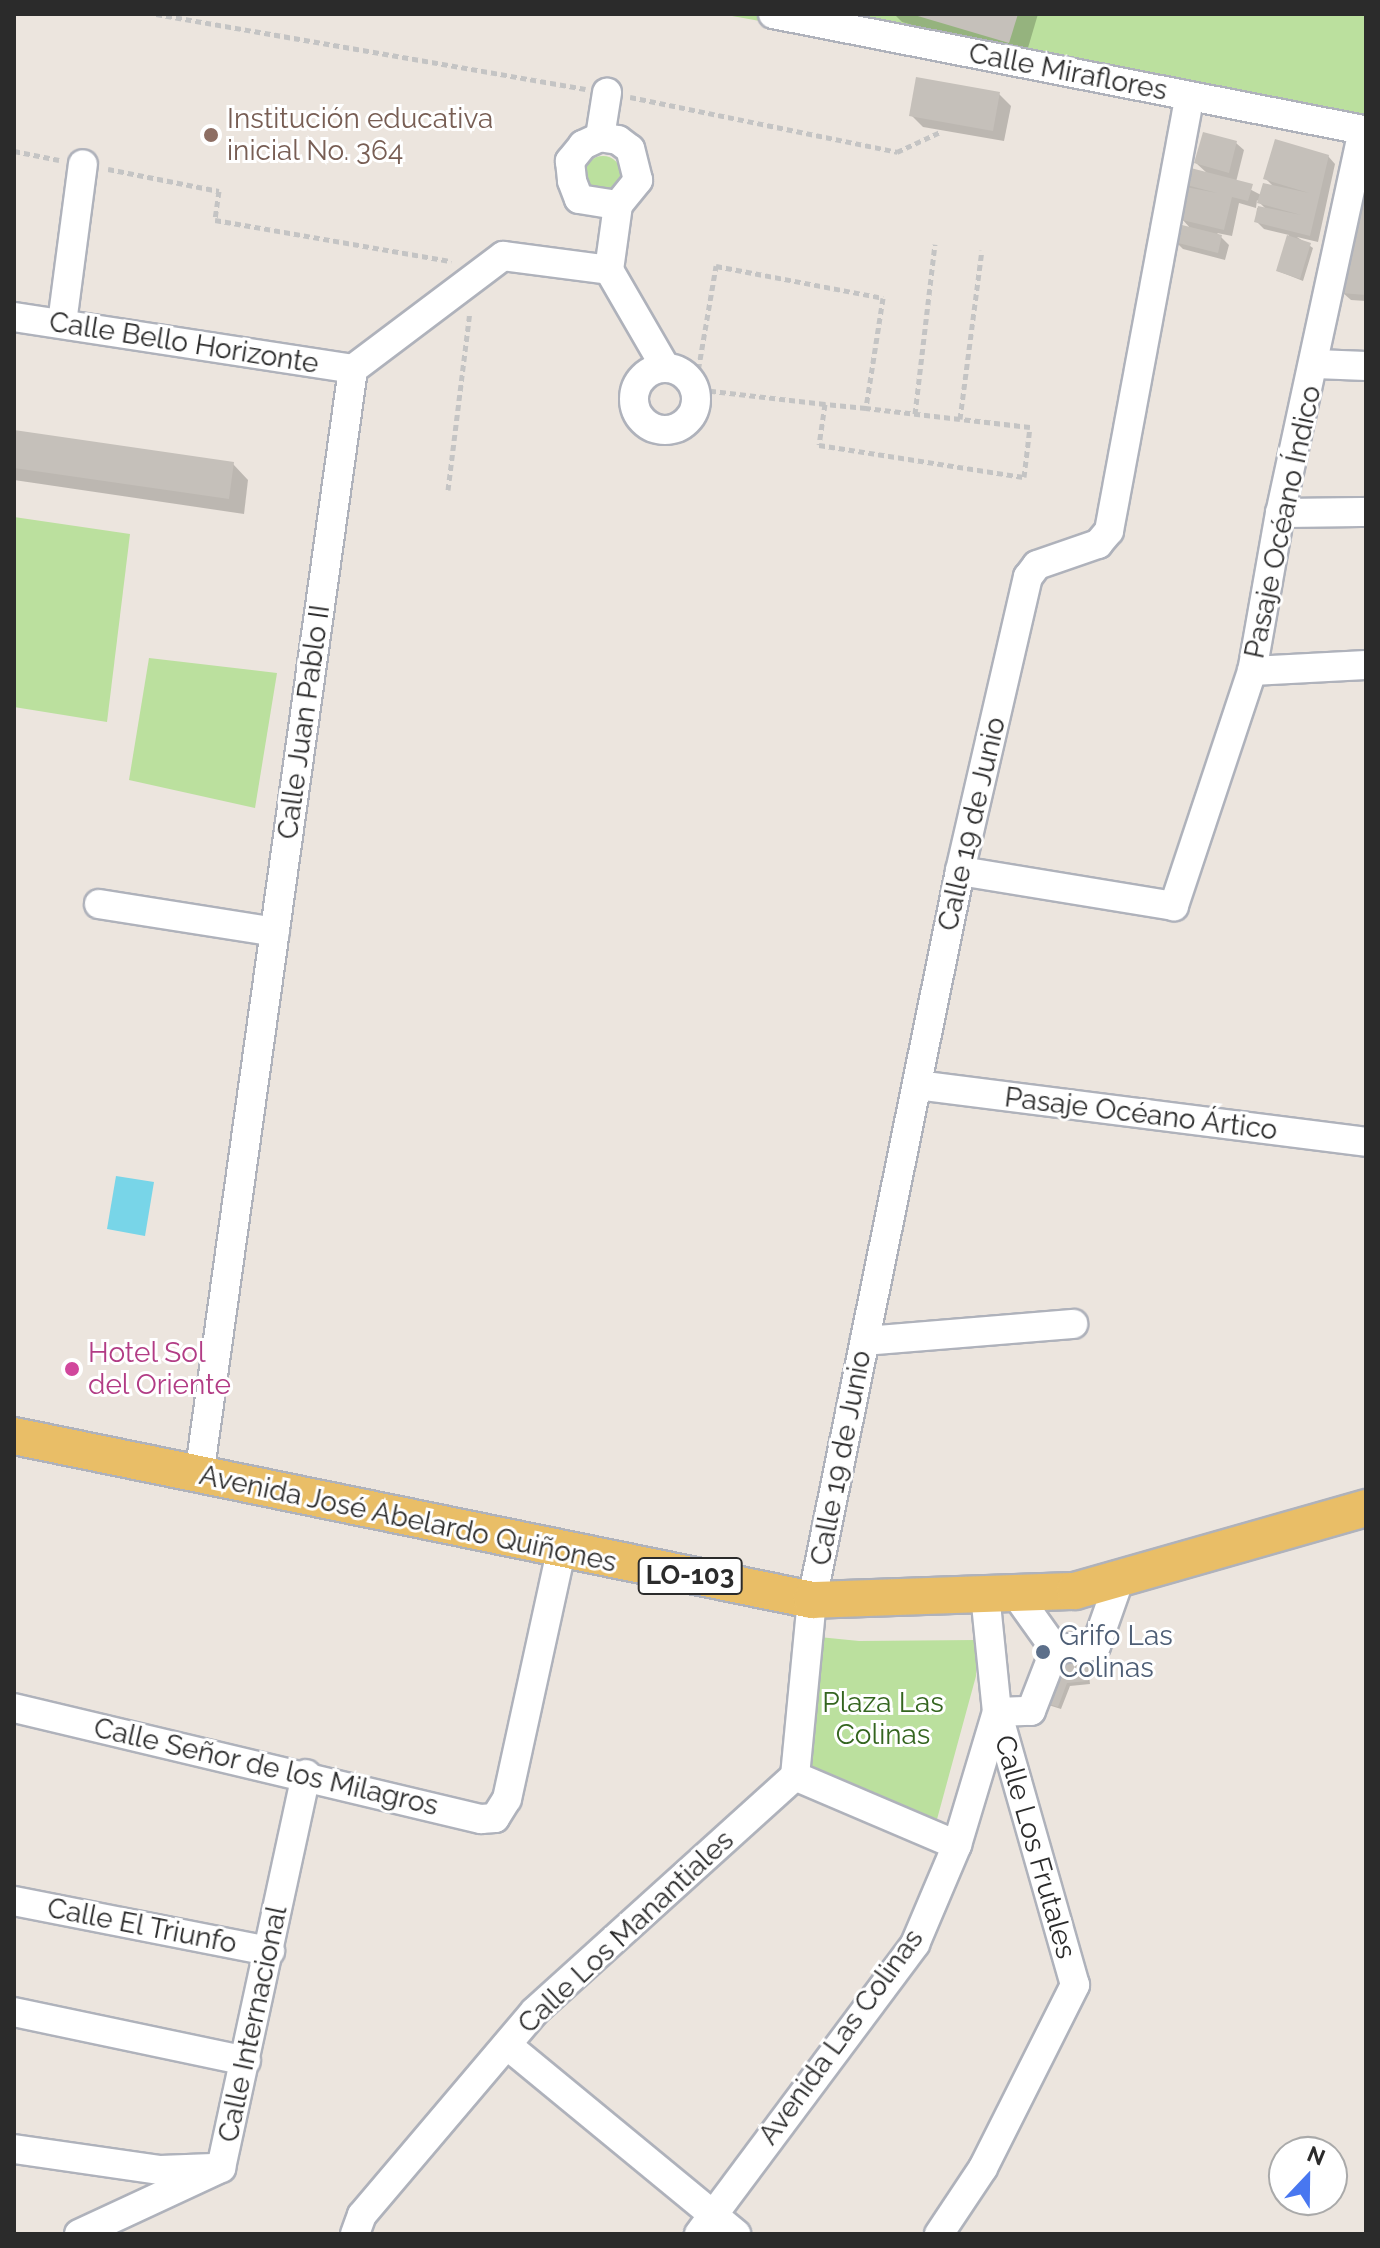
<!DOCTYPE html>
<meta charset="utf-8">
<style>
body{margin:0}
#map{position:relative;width:1380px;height:2248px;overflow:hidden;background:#ece5de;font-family:Raleway,sans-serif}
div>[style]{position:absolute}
.green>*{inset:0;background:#bbe09e}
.round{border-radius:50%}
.water>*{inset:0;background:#78d5e8}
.shadow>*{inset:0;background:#0003}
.building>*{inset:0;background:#c5c0ba}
.path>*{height:5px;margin-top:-2.5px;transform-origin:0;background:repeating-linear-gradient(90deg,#c4c4c4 0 6px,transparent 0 10px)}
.roads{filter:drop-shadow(2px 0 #afb2bb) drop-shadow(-2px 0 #afb2bb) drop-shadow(0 2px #afb2bb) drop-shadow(0 -2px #afb2bb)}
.minor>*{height:28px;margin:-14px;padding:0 14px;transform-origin:14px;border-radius:14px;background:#fff}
.minor>.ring{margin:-14px;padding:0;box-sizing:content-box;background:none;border:28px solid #fff;border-radius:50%}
.major>*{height:36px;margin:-18px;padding:0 18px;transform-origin:18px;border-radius:18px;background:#e9be67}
.dots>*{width:22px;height:22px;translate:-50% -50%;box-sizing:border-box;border:4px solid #fff;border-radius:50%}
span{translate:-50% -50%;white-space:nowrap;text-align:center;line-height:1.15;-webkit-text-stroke:6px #fff;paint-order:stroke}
.shield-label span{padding:2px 6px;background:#fff;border:2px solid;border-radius:6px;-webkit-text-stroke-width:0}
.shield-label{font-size:26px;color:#2b2b2b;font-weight:700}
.street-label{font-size:28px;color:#2b2b2b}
.education-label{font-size:28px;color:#785e54}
.left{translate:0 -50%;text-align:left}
.hotel-label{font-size:28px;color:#b23c85}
.service-label{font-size:28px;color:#4e5e75}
.park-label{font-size:28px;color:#34651f}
.frame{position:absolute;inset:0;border:16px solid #2b2b2b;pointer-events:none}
.north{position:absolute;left:1268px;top:2136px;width:80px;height:80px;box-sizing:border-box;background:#fff;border:2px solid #aaa;border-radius:50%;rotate:22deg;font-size:22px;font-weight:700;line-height:32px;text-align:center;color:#2b2b2b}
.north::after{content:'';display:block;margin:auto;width:28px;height:36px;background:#4877f0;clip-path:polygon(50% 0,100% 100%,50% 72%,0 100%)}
</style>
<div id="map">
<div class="green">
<div style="clip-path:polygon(721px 14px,1366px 14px,1366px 126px,1363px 130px)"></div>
<div class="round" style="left:585px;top:156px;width:36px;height:36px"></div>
<div style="clip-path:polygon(14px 517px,130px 534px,107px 722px,14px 707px)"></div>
<div style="clip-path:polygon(149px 658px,277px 673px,255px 808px,129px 780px)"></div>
<div style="clip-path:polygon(799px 1635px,859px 1641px,976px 1640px,976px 1676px,936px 1823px,789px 1764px)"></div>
</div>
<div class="water">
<div style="clip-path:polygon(116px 1176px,154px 1182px,145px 1236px,107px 1229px)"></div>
</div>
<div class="shadow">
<div style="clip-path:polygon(894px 14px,1038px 14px,1025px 58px,902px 22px)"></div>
<div style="clip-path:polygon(999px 94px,1011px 106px,1004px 141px,923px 127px,911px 115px)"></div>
<div style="clip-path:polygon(1236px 143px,1244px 150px,1236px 182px,1261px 195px,1274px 187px,1265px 178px,1328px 156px,1335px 164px,1318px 242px,1297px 237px,1313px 248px,1303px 281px,1278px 271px,1289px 235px,1264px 229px,1256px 221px,1257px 208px,1267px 210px,1257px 200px,1256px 208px,1239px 203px,1232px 236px,1217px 233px,1229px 245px,1225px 260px,1183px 249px,1176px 242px,1192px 230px,1181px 218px,1177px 182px,1208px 174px,1196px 163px)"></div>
<div style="clip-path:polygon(1366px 200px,1366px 301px,1351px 300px,1343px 293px)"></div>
<div style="clip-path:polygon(14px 433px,233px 464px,248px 480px,244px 514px,14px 480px)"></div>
<div style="clip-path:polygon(1087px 1657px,1090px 1684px,1070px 1686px,1061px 1709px,1042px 1703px)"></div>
</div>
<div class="building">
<div style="clip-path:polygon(911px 14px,1018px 14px,1009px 43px)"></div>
<div style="clip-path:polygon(916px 77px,1000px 92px,993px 131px,909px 116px)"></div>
<div style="clip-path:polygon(1203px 132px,1237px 141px,1229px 173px,1194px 163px)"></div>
<div style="clip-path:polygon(1275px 139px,1329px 155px,1310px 236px,1254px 222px,1258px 206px,1301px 215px,1257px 203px,1263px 183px,1309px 193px,1263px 179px)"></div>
<div style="clip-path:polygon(1179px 165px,1253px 184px,1248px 201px,1232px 197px,1224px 230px,1178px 219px,1186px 187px,1217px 193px,1175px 182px)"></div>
<div style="clip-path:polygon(1357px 197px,1366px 198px,1366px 295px,1341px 293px)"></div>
<div style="clip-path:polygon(1178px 224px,1222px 235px,1218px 253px,1174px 242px)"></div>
<div style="clip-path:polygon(1287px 235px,1311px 243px,1300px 279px,1276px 271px)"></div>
<div style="clip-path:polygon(14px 430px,234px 462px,229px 499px,14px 468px)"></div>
<div style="clip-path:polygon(1087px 1655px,1088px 1681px,1067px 1683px,1058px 1707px,1037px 1700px,1050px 1660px)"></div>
</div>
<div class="path">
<div style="left:156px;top:14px;width:436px;rotate:9.9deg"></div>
<div style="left:630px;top:97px;width:273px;rotate:11.6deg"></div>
<div style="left:897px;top:152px;width:47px;rotate:-24.9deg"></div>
<div style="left:14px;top:151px;width:46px;rotate:11.3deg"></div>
<div style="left:108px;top:169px;width:113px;rotate:11.2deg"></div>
<div style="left:219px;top:191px;width:29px;rotate:98deg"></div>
<div style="left:215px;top:220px;width:240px;rotate:9.9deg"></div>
<div style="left:825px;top:404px;width:41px;rotate:98.3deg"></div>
<div style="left:819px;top:445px;width:207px;rotate:8.9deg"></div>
<div style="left:1024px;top:477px;width:50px;rotate:-83.2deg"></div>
<div style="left:1030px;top:427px;width:70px;rotate:-173.5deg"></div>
<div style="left:960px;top:419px;width:95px;rotate:-173.3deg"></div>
<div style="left:866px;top:408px;width:41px;rotate:-174.4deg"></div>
<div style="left:825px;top:404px;width:131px;rotate:-173.4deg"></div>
<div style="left:695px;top:389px;width:125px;rotate:-80.3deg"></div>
<div style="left:716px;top:266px;width:170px;rotate:10.8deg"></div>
<div style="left:883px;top:298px;width:111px;rotate:98.8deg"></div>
<div style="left:915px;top:414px;width:171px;rotate:-83.3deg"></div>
<div style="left:960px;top:419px;width:170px;rotate:-82.6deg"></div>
<div style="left:448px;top:490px;width:179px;rotate:-83deg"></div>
</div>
<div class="roads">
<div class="minor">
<div style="left:773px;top:14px;width:601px;rotate:11.12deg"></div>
<div style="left:1363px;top:130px;width:392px;rotate:102.2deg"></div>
<div style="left:1280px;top:513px;width:160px;rotate:100deg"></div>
<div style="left:1252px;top:671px;width:248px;rotate:108.4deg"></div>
<div style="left:1174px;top:906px;width:217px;rotate:-170.7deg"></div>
<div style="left:600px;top:137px;width:45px;rotate:-81deg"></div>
<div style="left:609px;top:270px;width:66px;rotate:-82.1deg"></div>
<div style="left:618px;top:205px;width:32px;rotate:-51deg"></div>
<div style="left:638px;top:180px;width:32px;rotate:-104deg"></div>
<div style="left:630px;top:149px;width:15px;rotate:-143deg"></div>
<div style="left:618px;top:140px;width:18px;rotate:-171deg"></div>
<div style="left:600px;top:137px;width:19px;rotate:155deg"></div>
<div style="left:583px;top:145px;width:21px;rotate:129deg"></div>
<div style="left:570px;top:161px;width:20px;rotate:84deg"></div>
<div style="left:572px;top:181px;width:19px;rotate:69deg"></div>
<div style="left:579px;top:199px;width:39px;rotate:9deg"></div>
<div style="left:14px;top:317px;width:343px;rotate:8.7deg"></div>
<div style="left:62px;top:323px;width:160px;rotate:-82.5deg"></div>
<div style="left:1316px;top:364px;width:50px;rotate:2.3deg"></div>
<div class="ring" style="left:634px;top:368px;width:34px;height:34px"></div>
<div style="left:1280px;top:513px;width:86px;rotate:-0.7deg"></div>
<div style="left:1252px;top:671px;width:114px;rotate:-3deg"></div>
<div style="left:99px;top:904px;width:178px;rotate:9deg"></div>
<div style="left:917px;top:1085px;width:453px;rotate:7.2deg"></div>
<div style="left:865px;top:1341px;width:209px;rotate:-4.7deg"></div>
<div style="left:199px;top:1476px;width:1118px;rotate:-82.08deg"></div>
<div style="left:353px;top:369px;width:188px;rotate:-37deg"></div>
<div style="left:503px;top:256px;width:107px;rotate:7.5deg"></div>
<div style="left:609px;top:270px;width:110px;rotate:59.9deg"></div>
<div style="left:1015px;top:1593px;width:69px;rotate:54.5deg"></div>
<div style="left:1055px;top:1649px;width:41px;rotate:-4.2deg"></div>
<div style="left:1096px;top:1646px;width:72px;rotate:-70.6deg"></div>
<div style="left:14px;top:1708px;width:480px;rotate:13.4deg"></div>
<div style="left:481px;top:1819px;width:14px;rotate:-4deg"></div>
<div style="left:495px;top:1818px;width:22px;rotate:-58deg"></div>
<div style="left:507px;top:1799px;width:254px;rotate:-77.7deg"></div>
<div style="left:795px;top:1776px;width:176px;rotate:23.1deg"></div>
<div style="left:14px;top:1901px;width:261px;rotate:11.1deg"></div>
<div style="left:14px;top:2012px;width:237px;rotate:11.9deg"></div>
<div style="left:507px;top:2045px;width:297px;rotate:39.5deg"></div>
<div style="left:14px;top:2149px;width:148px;rotate:8.2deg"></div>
<div style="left:160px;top:2170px;width:53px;rotate:-2.2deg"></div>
<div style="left:79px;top:2234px;width:157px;rotate:-24.9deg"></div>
<div style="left:221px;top:2168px;width:403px;rotate:-77.8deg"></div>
<div style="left:355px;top:2234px;width:20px;rotate:-70deg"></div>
<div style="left:362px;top:2215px;width:267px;rotate:-49.7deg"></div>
<div style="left:535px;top:2011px;width:350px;rotate:-42.1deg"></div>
<div style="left:795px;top:1776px;width:177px;rotate:-84.5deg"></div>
<div style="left:812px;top:1600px;width:744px;rotate:-78.52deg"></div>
<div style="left:960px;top:871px;width:302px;rotate:-77deg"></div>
<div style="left:1028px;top:577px;width:15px;rotate:-53deg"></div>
<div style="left:1037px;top:565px;width:65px;rotate:-19deg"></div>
<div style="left:1098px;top:544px;width:17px;rotate:-50deg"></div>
<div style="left:1109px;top:531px;width:442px;rotate:-79.5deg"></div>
<div style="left:699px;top:2234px;width:362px;rotate:-53.3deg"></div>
<div style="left:915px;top:1944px;width:108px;rotate:-67deg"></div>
<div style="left:957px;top:1845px;width:139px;rotate:-73.3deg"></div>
<div style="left:997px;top:1712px;width:119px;rotate:-95.8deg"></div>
<div style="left:939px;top:2234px;width:79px;rotate:-56.3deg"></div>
<div style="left:983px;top:2168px;width:205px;rotate:-63.3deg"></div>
<div style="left:1075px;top:1985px;width:284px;rotate:-105.9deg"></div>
<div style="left:997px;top:1712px;width:34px;rotate:-2deg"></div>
<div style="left:1031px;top:1711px;width:66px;rotate:-68.8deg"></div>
</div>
<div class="major">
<div style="left:14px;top:1436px;width:815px;rotate:11.61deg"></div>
<div style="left:812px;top:1600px;width:263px;rotate:-2deg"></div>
<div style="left:1075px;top:1591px;width:303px;rotate:-15.9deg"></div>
</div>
</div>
<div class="dots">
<div style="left:211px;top:135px;background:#8d6e63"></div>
<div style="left:72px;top:1369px;background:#d1479c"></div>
<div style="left:1043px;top:1652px;background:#5c6f8a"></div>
</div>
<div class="shield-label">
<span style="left:690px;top:1576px">LO-103</span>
</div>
<div class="street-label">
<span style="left:1068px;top:72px;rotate:11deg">Calle Miraflores</span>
<span style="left:184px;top:343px;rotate:9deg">Calle Bello Horizonte</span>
<span style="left:1283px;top:522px;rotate:-78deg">Pasaje Océano Índico</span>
<span style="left:304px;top:722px;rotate:-82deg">Calle Juan Pablo II</span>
<span style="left:972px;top:824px;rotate:-77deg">Calle 19 de Junio</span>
<span style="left:1141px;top:1114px;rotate:7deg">Pasaje Océano Ártico</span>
<span style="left:841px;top:1458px;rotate:-79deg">Calle 19 de Junio</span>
<span style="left:408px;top:1519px;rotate:12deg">Avenida José Abelardo Quiñones</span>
<span style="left:266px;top:1767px;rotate:13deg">Calle Señor de los Milagros</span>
<span style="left:1035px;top:1847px;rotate:74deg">Calle Los Frutales</span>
<span style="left:142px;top:1926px;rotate:11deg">Calle El Triunfo</span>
<span style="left:626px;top:1932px;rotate:-43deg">Calle Los Manantiales</span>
<span style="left:253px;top:2024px;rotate:-78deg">Calle Internacional</span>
<span style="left:841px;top:2037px;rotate:-54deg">Avenida Las Colinas</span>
</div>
<div class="education-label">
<span class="left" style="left:227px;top:135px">Institución educativa<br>inicial No. 364</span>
</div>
<div class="hotel-label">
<span class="left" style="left:88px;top:1369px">Hotel Sol<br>del Oriente</span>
</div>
<div class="service-label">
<span class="left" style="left:1059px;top:1652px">Grifo Las<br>Colinas</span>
</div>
<div class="park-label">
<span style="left:883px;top:1719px">Plaza Las<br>Colinas</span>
</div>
<div class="frame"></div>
<div class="north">N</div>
</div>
